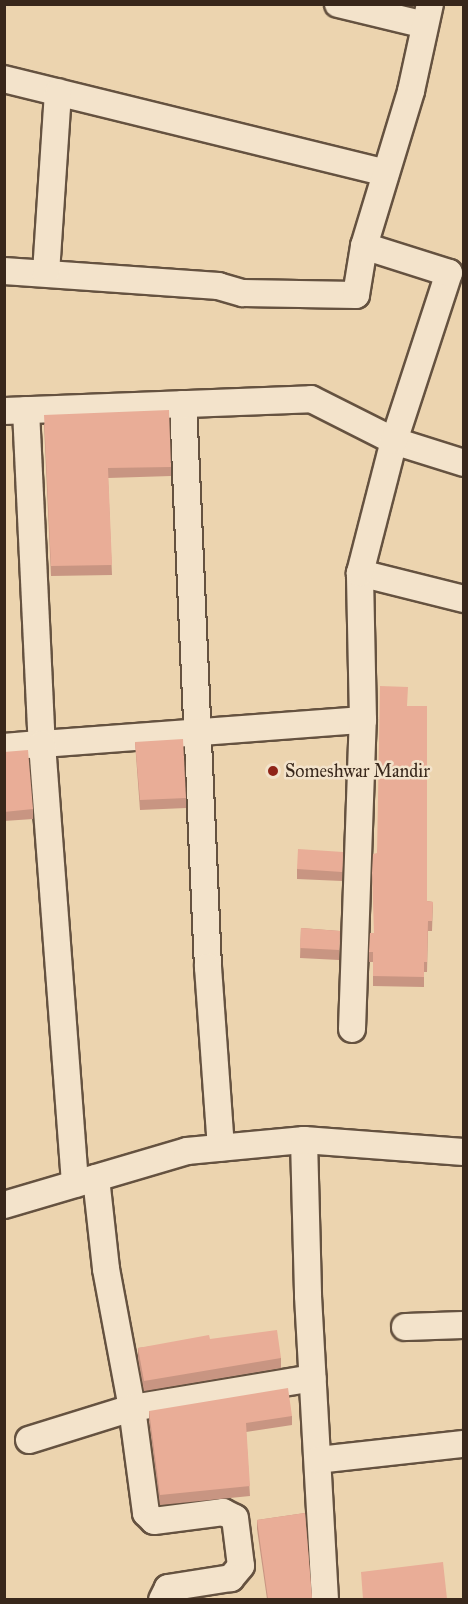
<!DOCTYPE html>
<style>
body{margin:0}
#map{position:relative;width:468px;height:1604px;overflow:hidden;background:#ecd4af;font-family:"IM FELL Great Primer",serif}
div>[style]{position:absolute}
.roads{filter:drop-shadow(2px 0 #655240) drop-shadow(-2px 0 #655240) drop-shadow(0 2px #655240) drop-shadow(0 -2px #655240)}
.minor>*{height:26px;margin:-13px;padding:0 13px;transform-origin:13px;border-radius:13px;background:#f3e3cb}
.wall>*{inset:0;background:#c89582}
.building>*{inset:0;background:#e9ad97}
.dots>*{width:16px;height:16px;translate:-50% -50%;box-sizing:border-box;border:3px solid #f3e3cb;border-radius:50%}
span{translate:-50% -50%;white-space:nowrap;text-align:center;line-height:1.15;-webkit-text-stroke:5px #f3e3cb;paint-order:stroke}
.poi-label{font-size:18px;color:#38271b}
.left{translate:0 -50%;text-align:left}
.frame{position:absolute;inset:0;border:6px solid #38271b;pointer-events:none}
</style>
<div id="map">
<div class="roads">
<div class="minor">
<div style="left:338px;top:4px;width:89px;rotate:13.6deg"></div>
<div style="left:4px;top:79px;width:393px;rotate:13.8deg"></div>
<div style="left:4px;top:271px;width:215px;rotate:4deg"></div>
<div style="left:218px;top:286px;width:26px;rotate:16deg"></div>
<div style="left:243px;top:293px;width:113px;rotate:1deg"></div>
<div style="left:356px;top:295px;width:50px;rotate:-80.7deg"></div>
<div style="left:364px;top:246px;width:162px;rotate:-73.1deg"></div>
<div style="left:411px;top:91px;width:89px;rotate:-77.7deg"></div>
<div style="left:46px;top:273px;width:181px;rotate:-86.2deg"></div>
<div style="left:183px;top:404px;width:564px;rotate:87.46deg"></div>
<div style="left:208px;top:967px;width:181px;rotate:85.9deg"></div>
<div style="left:26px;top:410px;width:334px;rotate:87.3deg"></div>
<div style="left:42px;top:744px;width:322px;rotate:-4.3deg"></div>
<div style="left:4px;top:411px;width:307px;rotate:-2.2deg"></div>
<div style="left:311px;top:399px;width:93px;rotate:26.8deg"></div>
<div style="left:394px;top:441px;width:73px;rotate:17.4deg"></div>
<div style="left:360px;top:573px;width:107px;rotate:14deg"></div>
<div style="left:4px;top:747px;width:38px;rotate:-5deg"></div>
<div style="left:42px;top:744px;width:441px;rotate:85.7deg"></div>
<div style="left:352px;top:1029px;width:309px;rotate:-88deg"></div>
<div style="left:363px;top:720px;width:147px;rotate:-91.2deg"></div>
<div style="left:360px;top:573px;width:136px;rotate:-75.6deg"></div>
<div style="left:394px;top:441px;width:177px;rotate:-71.9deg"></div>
<div style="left:449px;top:273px;width:89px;rotate:-162.4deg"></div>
<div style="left:304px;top:1140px;width:156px;rotate:88.5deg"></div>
<div style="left:308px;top:1296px;width:304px;rotate:86.8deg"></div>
<div style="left:96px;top:1178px;width:92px;rotate:83.7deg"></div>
<div style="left:106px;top:1269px;width:141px;rotate:79.4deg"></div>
<div style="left:132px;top:1408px;width:106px;rotate:82.4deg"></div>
<div style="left:146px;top:1513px;width:11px;rotate:45deg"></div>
<div style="left:154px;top:1521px;width:70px;rotate:-7.4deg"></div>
<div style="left:223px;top:1512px;width:13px;rotate:27deg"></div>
<div style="left:235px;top:1518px;width:48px;rotate:82.9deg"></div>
<div style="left:241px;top:1566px;width:16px;rotate:130deg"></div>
<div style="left:231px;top:1578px;width:64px;rotate:171deg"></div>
<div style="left:168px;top:1588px;width:13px;rotate:117deg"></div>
<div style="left:4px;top:1205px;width:191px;rotate:-16.4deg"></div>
<div style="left:187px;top:1151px;width:118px;rotate:-5.4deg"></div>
<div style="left:304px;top:1140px;width:160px;rotate:4.3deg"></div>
<div style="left:405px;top:1327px;width:59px;rotate:-1.9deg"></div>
<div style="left:29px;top:1440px;width:108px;rotate:-17.3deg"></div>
<div style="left:132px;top:1408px;width:183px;rotate:-9.4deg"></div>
<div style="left:318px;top:1460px;width:147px;rotate:-6.3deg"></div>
</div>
</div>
<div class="wall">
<div style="clip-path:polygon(44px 424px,171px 467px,171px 476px,108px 478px,112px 575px,51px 576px)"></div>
<div style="clip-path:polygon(408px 706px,427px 901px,433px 902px,432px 931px,428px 931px,427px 972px,424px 972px,424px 987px,373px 986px,373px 962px,369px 962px,369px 952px,374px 933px,377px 853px)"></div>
<div style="clip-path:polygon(135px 742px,186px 798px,186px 808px,140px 810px)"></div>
<div style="clip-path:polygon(4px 752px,33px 809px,33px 819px,4px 821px)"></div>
<div style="clip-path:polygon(343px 852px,342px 881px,297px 879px,297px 869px)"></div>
<div style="clip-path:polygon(301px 928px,340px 931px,339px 960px,300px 958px)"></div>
<div style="clip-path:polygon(210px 1339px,281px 1358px,281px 1368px,144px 1391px,138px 1358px,138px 1348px)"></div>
<div style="clip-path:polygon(149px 1411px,292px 1416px,292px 1425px,246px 1432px,250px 1496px,160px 1505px,149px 1420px)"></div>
<div style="clip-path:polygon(305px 1513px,312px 1599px,267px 1599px,257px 1529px,257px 1520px)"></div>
</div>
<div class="building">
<div style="clip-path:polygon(169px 410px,171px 467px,108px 468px,112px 565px,51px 566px,44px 415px)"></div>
<div style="clip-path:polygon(380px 686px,408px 687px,407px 706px,427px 706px,427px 901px,433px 902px,432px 921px,428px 921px,427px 962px,424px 962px,424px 977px,373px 976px,373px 952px,369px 952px,370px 933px,374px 933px,372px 873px,373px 854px,377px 853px)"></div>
<div style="clip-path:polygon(183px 739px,186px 798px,140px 800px,135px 742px)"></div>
<div style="clip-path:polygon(28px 750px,33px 809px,4px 812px,4px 752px)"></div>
<div style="clip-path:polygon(298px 849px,343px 852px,342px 872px,297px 869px)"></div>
<div style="clip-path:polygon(301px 928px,340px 931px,339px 950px,300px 948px)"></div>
<div style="clip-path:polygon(277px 1330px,281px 1358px,144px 1381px,138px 1348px,209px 1335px,210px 1339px)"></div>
<div style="clip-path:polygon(288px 1388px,292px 1416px,246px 1423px,250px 1486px,160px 1495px,149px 1411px)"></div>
<div style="clip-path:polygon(305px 1513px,312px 1598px,302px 1599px,268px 1599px,257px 1520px)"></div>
<div style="clip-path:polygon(443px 1562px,447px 1599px,363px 1599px,361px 1572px)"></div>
</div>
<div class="dots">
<div style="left:273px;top:771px;background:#8f2418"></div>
</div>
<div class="poi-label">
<span class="left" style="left:285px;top:771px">Someshwar Mandir</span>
</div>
<div class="frame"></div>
</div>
